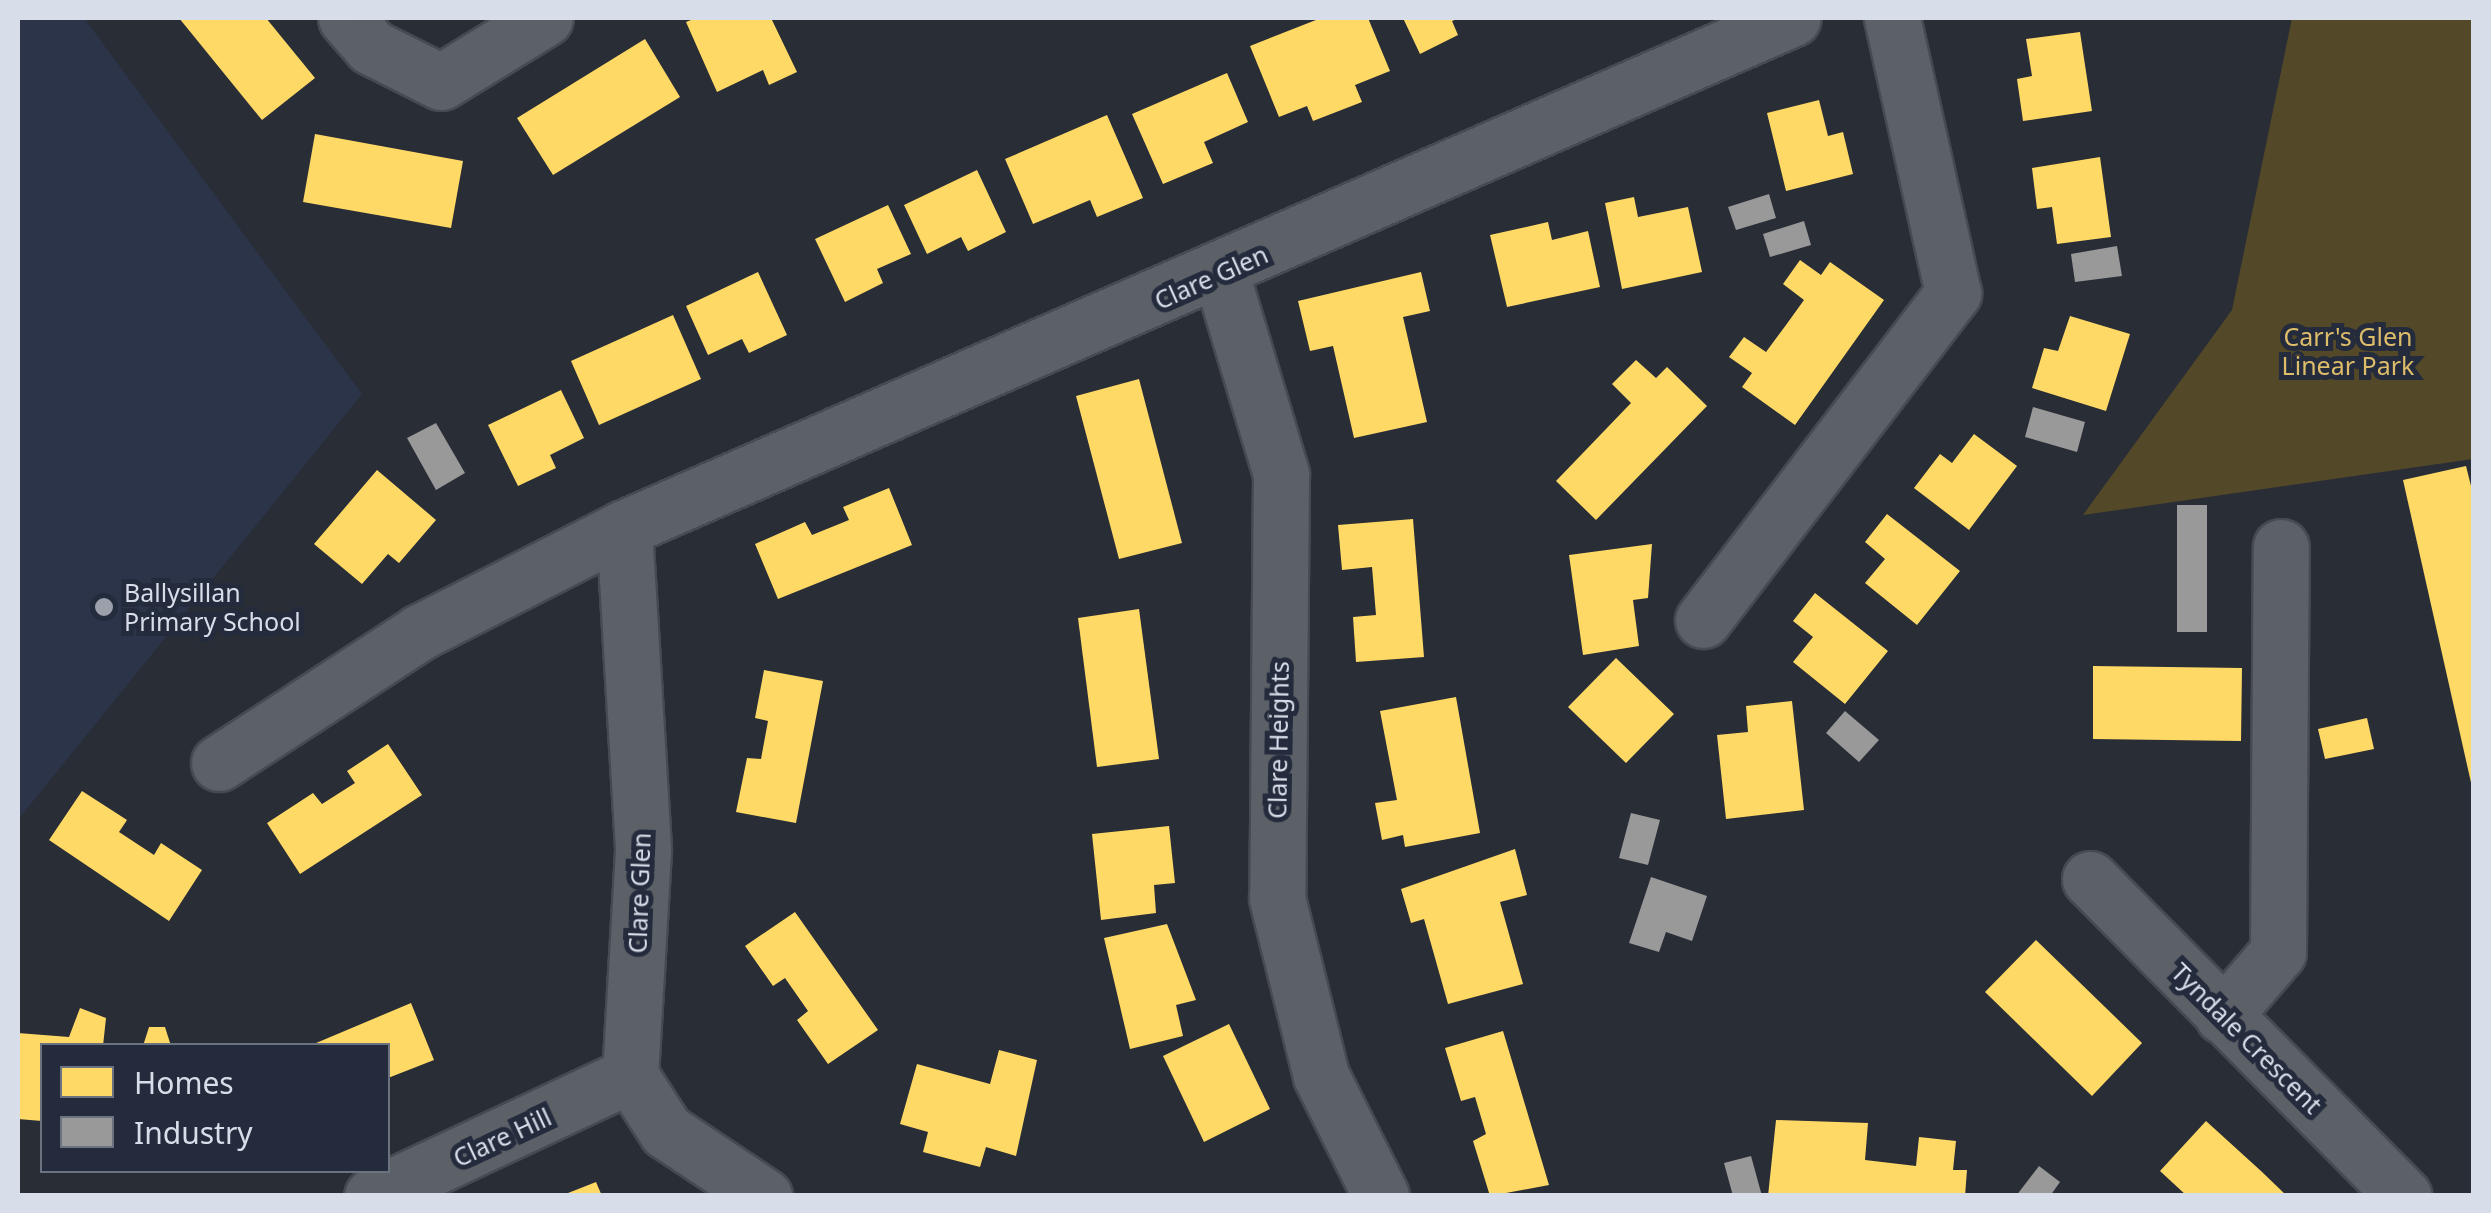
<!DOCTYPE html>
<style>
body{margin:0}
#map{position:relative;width:2491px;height:1213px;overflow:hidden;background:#292d36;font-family:"Noto Sans",sans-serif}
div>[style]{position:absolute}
.built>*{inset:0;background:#2b3448}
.green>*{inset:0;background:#534828}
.homes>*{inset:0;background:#ffd966}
.industry>*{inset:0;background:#999}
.roads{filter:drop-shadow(2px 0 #464a52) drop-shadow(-2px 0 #464a52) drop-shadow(0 2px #464a52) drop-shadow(0 -2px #464a52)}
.minor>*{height:55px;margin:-27.5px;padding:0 27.5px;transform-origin:27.5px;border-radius:27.5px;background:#5c6067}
.dots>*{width:28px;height:28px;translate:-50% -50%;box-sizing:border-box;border:5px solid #232b3c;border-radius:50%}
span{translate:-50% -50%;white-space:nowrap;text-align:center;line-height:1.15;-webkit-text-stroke:10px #232b3c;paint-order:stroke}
.street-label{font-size:25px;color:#d8dee9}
.park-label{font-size:25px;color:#ddbc6a}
.poi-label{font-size:25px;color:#d8dee9}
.left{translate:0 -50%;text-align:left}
.frame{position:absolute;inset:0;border:20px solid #d8dee9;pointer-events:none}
.legend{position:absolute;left:40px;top:1043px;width:350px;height:130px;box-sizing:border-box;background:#232b3c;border:2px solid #6b7381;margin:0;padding:12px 18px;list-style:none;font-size:30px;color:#d8dee9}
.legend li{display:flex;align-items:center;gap:20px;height:50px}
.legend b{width:50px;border:2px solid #6b7381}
</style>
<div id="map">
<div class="built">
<div style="clip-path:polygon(18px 18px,84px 18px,362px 394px,18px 820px)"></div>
</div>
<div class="green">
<div style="clip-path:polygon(2292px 18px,2473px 18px,2473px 459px,2083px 515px,2232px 310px)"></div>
</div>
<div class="homes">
<div style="clip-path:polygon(179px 18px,266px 18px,315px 78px,262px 120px)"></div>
<div style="clip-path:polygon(696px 18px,771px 18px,797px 72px,769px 85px,763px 70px,717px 92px,686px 22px)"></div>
<div style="clip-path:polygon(1321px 18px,1368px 18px,1390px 71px,1355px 85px,1362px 102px,1313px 121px,1307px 106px,1279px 117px,1250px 46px)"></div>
<div style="clip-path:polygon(1403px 18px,1460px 18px,1452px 21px,1458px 35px,1420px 54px)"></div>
<div style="clip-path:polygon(2080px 32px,2092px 111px,2023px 121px,2017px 79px,2032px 76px,2026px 39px)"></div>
<div style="clip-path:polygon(645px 39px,680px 97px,553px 175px,517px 118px)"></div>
<div style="clip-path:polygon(1227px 73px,1248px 122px,1204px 142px,1213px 163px,1163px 184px,1132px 114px)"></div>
<div style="clip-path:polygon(1819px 100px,1828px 136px,1843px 132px,1853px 174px,1786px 191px,1767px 113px)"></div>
<div style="clip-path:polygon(1107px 115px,1143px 198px,1097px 217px,1090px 200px,1033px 224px,1005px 159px)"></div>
<div style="clip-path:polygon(315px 134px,463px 161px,451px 228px,303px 202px)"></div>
<div style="clip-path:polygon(2100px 157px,2111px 237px,2057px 244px,2052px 207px,2037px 209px,2032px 168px)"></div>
<div style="clip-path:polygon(977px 170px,1006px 232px,968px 251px,961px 237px,927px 254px,904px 205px)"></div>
<div style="clip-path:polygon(1634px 197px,1638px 217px,1688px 207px,1702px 272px,1622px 289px,1605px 203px)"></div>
<div style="clip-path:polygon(888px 205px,911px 254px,877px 269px,883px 283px,845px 302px,815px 239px)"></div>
<div style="clip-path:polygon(1548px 222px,1552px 240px,1588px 231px,1600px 287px,1507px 307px,1490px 235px)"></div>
<div style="clip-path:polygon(1800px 260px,1821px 275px,1830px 262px,1884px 300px,1795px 425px,1742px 387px,1752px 373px,1729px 357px,1744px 337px,1766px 352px,1786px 325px,1804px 300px,1783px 284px)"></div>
<div style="clip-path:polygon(758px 272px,787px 335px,749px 353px,742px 339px,708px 355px,686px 306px)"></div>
<div style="clip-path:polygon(1421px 272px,1430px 311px,1403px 317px,1427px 422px,1354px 438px,1333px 346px,1310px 351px,1298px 301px)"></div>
<div style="clip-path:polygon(673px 315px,701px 379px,599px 425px,571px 361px)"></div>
<div style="clip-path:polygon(2070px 316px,2130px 334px,2106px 411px,2032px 388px,2044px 348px,2058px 351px)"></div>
<div style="clip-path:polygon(1636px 360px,1656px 378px,1667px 367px,1707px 406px,1596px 520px,1556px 481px,1631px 403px,1612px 384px)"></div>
<div style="clip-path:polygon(1139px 379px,1182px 543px,1119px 559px,1076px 396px)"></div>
<div style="clip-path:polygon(561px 390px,584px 438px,550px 455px,556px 468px,518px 486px,488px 425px)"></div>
<div style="clip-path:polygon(1974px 434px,2017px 466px,1969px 530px,1914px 488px,1940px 454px,1952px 463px)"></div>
<div style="clip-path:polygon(2466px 466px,2474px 498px,2472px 787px,2403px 480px)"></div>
<div style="clip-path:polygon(377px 470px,436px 520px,399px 563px,388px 554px,362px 584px,314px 544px)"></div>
<div style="clip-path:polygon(889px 488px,912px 545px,778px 599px,755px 544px,805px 522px,812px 535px,849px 520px,843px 507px)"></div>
<div style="clip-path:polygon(1887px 514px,1960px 571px,1917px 625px,1865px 583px,1885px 559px,1865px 542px)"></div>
<div style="clip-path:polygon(1413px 519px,1424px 657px,1356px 662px,1353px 617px,1376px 615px,1372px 567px,1342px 570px,1338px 525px)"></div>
<div style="clip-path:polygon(1652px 544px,1648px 598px,1633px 600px,1639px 646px,1583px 655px,1569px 555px)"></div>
<div style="clip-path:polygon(1815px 593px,1888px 651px,1845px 704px,1793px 662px,1813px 637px,1793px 621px)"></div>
<div style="clip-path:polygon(1139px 609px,1159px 759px,1097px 767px,1078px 618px)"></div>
<div style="clip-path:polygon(1616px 658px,1674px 714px,1626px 763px,1568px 707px)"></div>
<div style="clip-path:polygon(2093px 666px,2242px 668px,2241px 741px,2093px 739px)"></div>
<div style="clip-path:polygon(764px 670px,823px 681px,796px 823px,736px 812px,747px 758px,761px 759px,768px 721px,755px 718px)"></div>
<div style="clip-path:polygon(1456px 697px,1480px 833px,1405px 847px,1403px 835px,1382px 840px,1375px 803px,1397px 800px,1380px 711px)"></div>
<div style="clip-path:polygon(1792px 701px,1804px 810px,1726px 819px,1717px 735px,1748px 732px,1746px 706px)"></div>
<div style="clip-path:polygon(2367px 718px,2374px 749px,2325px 759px,2318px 729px)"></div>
<div style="clip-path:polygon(388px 744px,422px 795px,300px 874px,267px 823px,313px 793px,322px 804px,355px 783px,347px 771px)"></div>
<div style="clip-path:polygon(82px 791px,127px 820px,119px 832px,154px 855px,161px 843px,202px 870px,169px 921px,49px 840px)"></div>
<div style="clip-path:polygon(1169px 826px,1175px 883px,1154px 885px,1156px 913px,1101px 920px,1092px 834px)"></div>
<div style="clip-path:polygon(1515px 849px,1527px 895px,1500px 902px,1523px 984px,1448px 1004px,1424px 919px,1411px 923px,1401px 889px)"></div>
<div style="clip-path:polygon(795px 912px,878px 1030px,828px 1064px,797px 1020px,808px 1011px,785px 978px,773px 986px,745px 946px)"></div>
<div style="clip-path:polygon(1167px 924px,1196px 1000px,1176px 1005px,1183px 1036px,1130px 1049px,1104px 938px)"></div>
<div style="clip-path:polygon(2036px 940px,2142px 1043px,2092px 1096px,1985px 992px)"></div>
<div style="clip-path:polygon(411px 1003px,434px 1060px,388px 1078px,388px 1046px,309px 1046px)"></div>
<div style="clip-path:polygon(80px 1008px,106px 1018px,103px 1046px,42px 1046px,42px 1121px,18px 1119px,18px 1033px,69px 1037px)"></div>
<div style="clip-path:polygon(1229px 1024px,1270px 1109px,1204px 1142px,1163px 1056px)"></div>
<div style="clip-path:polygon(149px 1027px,165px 1027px,171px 1046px,143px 1046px)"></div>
<div style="clip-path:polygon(1503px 1031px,1549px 1185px,1490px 1196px,1473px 1141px,1486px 1134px,1475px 1097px,1461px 1101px,1445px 1048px)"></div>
<div style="clip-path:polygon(999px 1050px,1037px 1060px,1016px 1156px,986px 1147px,980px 1167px,923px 1152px,928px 1132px,900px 1124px,917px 1064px,990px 1084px)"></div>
<div style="clip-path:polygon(1776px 1120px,1868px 1123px,1865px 1160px,1916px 1166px,1919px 1137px,1956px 1141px,1953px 1170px,1967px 1170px,1965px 1196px,1768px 1196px)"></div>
<div style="clip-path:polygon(2206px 1121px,2261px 1171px,2287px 1196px,2187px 1196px,2160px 1171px)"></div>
<div style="clip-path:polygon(596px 1182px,602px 1196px,563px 1196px,563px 1195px)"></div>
</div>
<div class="industry">
<div style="clip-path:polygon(1769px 194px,1776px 218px,1736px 230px,1728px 207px)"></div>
<div style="clip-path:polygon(1804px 221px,1811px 245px,1770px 257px,1763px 234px)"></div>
<div style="clip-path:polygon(2117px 246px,2122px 276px,2075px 282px,2071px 254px)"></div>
<div style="clip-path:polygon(2033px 407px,2085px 422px,2077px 452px,2025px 437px)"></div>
<div style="clip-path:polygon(436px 423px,465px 473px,436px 490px,407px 438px)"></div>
<div style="clip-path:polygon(2177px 505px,2207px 505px,2207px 632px,2177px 632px)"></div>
<div style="clip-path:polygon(1845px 711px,1879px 740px,1859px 762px,1826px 733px)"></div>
<div style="clip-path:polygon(1631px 813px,1660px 820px,1648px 865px,1619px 858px)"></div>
<div style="clip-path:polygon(1651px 877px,1707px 896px,1692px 941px,1666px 932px,1659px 952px,1629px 943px)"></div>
<div style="clip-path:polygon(1751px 1156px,1762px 1196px,1733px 1196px,1724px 1163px)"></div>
<div style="clip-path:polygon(2039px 1166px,2060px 1182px,2050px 1196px,2016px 1196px)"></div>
</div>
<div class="roads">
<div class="minor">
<div style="left:346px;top:18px;width:38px;rotate:49deg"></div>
<div style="left:371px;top:47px;width:78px;rotate:26.6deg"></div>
<div style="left:441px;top:82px;width:122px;rotate:-31.6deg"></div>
<div style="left:1221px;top:274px;width:209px;rotate:73.3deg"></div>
<div style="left:1281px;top:474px;width:424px;rotate:90.5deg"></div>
<div style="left:1277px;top:898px;width:183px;rotate:76.1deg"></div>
<div style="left:1321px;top:1076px;width:134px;rotate:63.4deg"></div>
<div style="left:624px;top:528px;width:324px;rotate:86.6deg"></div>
<div style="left:643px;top:851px;width:224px;rotate:93.3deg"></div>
<div style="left:630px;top:1075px;width:67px;rotate:57.3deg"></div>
<div style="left:666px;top:1131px;width:118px;rotate:33.6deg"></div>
<div style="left:1703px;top:620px;width:412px;rotate:-52.6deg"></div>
<div style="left:1953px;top:293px;width:282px;rotate:-102.5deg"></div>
<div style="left:219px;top:763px;width:240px;rotate:-33.1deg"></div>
<div style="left:420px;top:632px;width:229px;rotate:-27deg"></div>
<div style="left:624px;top:528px;width:1275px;rotate:-23.57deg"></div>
<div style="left:2090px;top:879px;width:446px;rotate:45.3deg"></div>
<div style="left:2223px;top:1016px;width:84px;rotate:-49.3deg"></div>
<div style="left:2278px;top:952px;width:405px;rotate:-89.6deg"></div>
<div style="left:372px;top:1196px;width:285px;rotate:-25.1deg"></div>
</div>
</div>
<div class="dots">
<div style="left:104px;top:607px;background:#9ba0aa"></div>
</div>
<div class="street-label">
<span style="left:1211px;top:277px;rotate:-24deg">Clare Glen</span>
<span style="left:1278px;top:740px;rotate:-89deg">Clare Heights</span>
<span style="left:639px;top:893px;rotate:-88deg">Clare Glen</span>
<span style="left:2247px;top:1038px;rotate:45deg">Tyndale Crescent</span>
<span style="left:502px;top:1137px;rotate:-25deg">Clare Hill</span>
</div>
<div class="park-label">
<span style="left:2348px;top:351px">Carr's Glen<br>Linear Park</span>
</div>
<div class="poi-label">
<span class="left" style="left:124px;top:607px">Ballysillan<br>Primary School</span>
</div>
<div class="frame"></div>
<ul class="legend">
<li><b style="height:28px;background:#ffd966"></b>Homes</li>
<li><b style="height:28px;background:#999"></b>Industry</li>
</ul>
</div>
